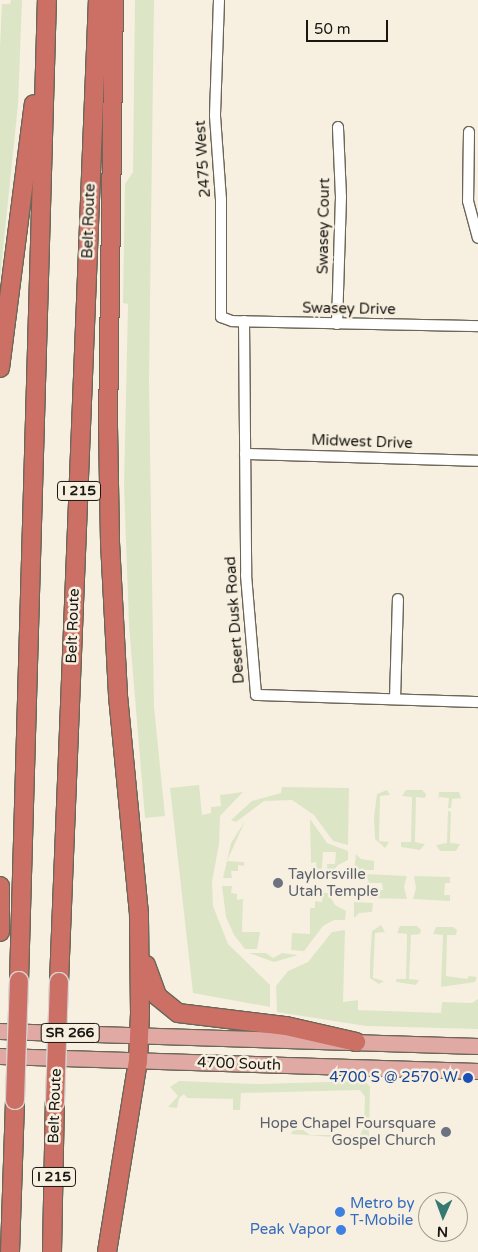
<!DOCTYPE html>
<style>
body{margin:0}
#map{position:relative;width:478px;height:1252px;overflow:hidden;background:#f7f0e0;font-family:"Varela Round",sans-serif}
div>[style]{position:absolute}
.green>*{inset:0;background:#dce6c6}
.roads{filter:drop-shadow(1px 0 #6b6658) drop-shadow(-1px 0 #6b6658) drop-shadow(0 1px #6b6658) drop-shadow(0 -1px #6b6658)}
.street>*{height:10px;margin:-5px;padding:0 5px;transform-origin:5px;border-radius:5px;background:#fff}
.primary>*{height:15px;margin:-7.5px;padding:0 7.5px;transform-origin:7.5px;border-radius:7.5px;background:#e0a9a3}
.highway>*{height:18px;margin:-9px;padding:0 9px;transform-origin:9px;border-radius:9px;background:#cc7065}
.bridges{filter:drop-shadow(1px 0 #d6d5d4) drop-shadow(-1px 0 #d6d5d4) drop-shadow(0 1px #d6d5d4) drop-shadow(0 -1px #d6d5d4)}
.highway-bridge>*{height:18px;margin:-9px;padding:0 9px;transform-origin:9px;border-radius:9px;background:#cc7065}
.dots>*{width:14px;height:14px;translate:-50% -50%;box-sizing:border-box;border:2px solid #f7f0e0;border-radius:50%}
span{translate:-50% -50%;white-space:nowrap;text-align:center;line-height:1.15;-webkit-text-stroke:5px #f7f0e0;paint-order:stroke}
.shield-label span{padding:1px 4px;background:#f7f0e0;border:1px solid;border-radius:4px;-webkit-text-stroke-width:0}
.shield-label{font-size:14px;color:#1a1712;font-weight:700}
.street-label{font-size:15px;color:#1a1712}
.worship-label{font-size:15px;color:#5b616d}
.left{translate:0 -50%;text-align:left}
.right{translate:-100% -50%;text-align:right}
.transit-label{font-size:15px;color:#164399}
.shop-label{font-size:15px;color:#366cbe}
.north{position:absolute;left:418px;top:1192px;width:50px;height:50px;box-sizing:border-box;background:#f7f0e0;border:1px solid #9f998e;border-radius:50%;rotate:182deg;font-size:14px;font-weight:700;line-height:20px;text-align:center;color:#1a1712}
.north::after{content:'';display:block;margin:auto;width:18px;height:22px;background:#347a72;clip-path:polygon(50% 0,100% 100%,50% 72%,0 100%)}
.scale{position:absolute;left:306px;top:20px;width:82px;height:22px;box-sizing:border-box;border:2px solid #1a1712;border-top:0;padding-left:6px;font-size:15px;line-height:18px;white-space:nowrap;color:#1a1712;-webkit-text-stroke:4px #f7f0e0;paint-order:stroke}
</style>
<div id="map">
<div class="green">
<div style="clip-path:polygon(11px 0,22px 0,18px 105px,0 278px,0 47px,2px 4px,10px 4px)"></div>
<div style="clip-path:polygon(135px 0,154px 0,149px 381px,154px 707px,165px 816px,145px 818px,129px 625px,124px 486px,128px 304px,123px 303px,125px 184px,133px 172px)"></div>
<div style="clip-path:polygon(199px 785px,202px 815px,211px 813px,211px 807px,221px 806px,220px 795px,243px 792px,220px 816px,219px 844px,212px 882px,213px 906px,228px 944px,270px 985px,270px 1007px,193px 993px,170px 788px)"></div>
<div style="clip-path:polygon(282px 787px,349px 788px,348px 845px,333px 841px,314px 815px,292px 800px,264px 801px,236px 822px,231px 820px,252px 801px,281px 793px)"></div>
<div style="clip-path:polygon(387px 790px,390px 795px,380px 796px,379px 841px,389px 842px,385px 848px,375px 839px,374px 817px,377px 794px)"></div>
<div style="clip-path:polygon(406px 790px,422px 790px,426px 794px,425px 798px,416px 797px,415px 842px,425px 844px,420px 850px,401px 847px,401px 842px,411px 842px,412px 797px,402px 796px)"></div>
<div style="clip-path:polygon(439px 792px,459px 792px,461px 798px,452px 799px,451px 808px,448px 808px,449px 798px,439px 797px,438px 806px)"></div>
<div style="clip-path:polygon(448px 811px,451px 812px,450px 843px,460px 844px,456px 851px,440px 851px,436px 845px,447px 843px)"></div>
<div style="clip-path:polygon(310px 819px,327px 843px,348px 851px,348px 860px,338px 865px,328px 877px,327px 864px,335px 864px,336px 852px,323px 852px,322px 869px,316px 869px,316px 862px,311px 863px)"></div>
<div style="clip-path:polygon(245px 821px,227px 861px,244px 862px,244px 866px,238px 865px,238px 871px,231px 871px,232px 878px,223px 878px,231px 843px)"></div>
<div style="clip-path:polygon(356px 854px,361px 859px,374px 861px,374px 870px,354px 870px)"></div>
<div style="clip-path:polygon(366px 874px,407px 876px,404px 887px,407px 899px,366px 898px,369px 889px,383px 890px,382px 883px,369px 883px)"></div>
<div style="clip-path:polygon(414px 876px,450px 877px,450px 883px,445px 883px,444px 895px,450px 895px,450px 901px,413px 899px,416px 888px)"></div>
<div style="clip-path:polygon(222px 886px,232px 886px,231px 893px,237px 894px,237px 900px,243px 899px,242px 932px,260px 932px,257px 949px,245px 949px,234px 935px,226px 917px)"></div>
<div style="clip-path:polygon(323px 893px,328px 893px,335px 905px,346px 911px,345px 920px,334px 920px,323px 926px,304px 951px,291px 950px,292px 933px,310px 934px,310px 908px,315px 908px,315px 901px,322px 902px)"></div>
<div style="clip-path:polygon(354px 902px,373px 903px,372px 912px,359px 913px,354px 918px)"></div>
<div style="clip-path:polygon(381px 925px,385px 932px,375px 933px,373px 978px,384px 981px,379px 984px,370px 978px,370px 960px,372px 931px)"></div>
<div style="clip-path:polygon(400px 926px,417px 926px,421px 930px,420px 934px,411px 935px,409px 979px,419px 980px,416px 985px,396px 982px,396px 979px,406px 979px,407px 934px,397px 933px)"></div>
<div style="clip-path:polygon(436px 927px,453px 927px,457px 930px,456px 935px,447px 935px,446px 976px,467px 979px,469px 976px,477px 977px,475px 982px,441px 987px,443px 935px,433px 934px)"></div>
<div style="clip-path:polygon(345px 930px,343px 1002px,358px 1000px,358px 1010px,441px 1013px,442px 1002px,472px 1003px,478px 999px,478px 1029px,366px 1026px,277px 1012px,276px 986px,288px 971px,308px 962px,332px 932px)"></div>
<div style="clip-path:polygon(249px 953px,266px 953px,273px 958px,282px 953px,298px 955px,274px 962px)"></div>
<div style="clip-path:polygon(179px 1081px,258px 1084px,365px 1081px,370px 1087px,369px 1137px,361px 1139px,291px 1134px,293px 1130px,303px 1130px,310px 1135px,360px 1135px,364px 1127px,365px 1097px,360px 1090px,241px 1093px,240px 1110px,233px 1110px,233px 1099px,187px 1098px,184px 1094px,179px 1098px,177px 1108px,168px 1107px,178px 1096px,170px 1087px)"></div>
</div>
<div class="roads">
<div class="street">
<div style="left:219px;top:0;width:116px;rotate:92deg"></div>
<div style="left:215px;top:116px;width:83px;rotate:85.9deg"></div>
<div style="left:221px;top:199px;width:118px;rotate:90deg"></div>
<div style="left:221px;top:317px;width:12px;rotate:20deg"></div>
<div style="left:232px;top:321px;width:246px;rotate:1.2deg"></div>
<div style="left:469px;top:132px;width:69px;rotate:90.8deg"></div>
<div style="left:468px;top:201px;width:38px;rotate:75deg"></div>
<div style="left:244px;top:321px;width:254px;rotate:89.5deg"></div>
<div style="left:246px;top:575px;width:120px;rotate:85.2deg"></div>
<div style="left:256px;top:695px;width:222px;rotate:1.8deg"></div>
<div style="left:337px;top:324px;width:127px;rotate:-88.2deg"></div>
<div style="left:341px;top:197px;width:70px;rotate:-92.5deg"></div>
<div style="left:245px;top:454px;width:233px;rotate:1.7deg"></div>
<div style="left:395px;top:699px;width:100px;rotate:-88.3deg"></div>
</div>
<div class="primary">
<div style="left:0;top:1031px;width:478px;rotate:1.8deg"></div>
<div style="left:0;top:1056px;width:478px;rotate:1.8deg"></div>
</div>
<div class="highway">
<div style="left:0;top:368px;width:266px;rotate:-82.7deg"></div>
<div style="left:0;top:886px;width:46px;rotate:90deg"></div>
<div style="left:146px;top:965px;width:33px;rotate:70deg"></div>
<div style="left:157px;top:996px;width:27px;rotate:39deg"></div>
<div style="left:178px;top:1013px;width:109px;rotate:6.9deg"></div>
<div style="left:286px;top:1026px;width:72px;rotate:12.9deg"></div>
<div style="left:19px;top:981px;width:981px;rotate:-88.37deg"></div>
<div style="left:59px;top:982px;width:983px;rotate:-87.73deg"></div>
<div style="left:10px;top:1252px;width:152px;rotate:-88.1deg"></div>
<div style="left:52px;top:1252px;width:150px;rotate:-88.9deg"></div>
<div style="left:107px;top:1252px;width:193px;rotate:-80.8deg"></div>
<div style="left:138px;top:1061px;width:47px;rotate:-87.6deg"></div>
<div style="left:140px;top:1014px;width:100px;rotate:-90.6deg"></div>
<div style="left:139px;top:914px;width:220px;rotate:-95.5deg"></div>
<div style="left:118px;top:695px;width:154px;rotate:-93deg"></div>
<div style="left:110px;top:541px;width:115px;rotate:-91deg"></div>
<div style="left:108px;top:426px;width:426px;rotate:-89.2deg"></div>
</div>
</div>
<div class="bridges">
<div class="highway-bridge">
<div style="left:15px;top:1100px;width:119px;rotate:-88.1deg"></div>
<div style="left:55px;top:1102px;width:120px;rotate:-88.1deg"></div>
</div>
</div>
<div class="dots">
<div style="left:278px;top:883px;background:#6b7280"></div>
<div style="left:468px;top:1078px;background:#1a4fb4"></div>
<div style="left:446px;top:1132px;background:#6b7280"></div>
<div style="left:340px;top:1212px;background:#3f7fe0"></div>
<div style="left:341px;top:1230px;background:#3f7fe0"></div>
</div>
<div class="shield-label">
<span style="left:79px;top:491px">I 215</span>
<span style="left:70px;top:1033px">SR 266</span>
<span style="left:54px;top:1177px">I 215</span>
</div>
<div class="street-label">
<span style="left:203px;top:159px;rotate:-94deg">2475 West</span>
<span style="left:89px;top:221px;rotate:-88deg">Belt Route</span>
<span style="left:324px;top:226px;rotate:-89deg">Swasey Court</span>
<span style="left:349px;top:309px;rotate:1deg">Swasey Drive</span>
<span style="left:362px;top:442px;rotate:2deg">Midwest Drive</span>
<span style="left:235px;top:620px;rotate:-94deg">Desert Dusk Road</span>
<span style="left:73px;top:626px;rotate:-88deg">Belt Route</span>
<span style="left:239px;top:1064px;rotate:2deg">4700 South</span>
<span style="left:55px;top:1106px;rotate:-88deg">Belt Route</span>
</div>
<div class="worship-label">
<span class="left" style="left:288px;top:883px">Taylorsville<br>Utah Temple</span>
<span class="right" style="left:436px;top:1132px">Hope Chapel Foursquare<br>Gospel Church</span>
</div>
<div class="transit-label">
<span class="right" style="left:458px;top:1078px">4700 S @ 2570 W</span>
</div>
<div class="shop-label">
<span class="left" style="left:350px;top:1212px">Metro by<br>T-Mobile</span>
<span class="right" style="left:331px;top:1230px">Peak Vapor</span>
</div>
<div class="north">N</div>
<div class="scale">50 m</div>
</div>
